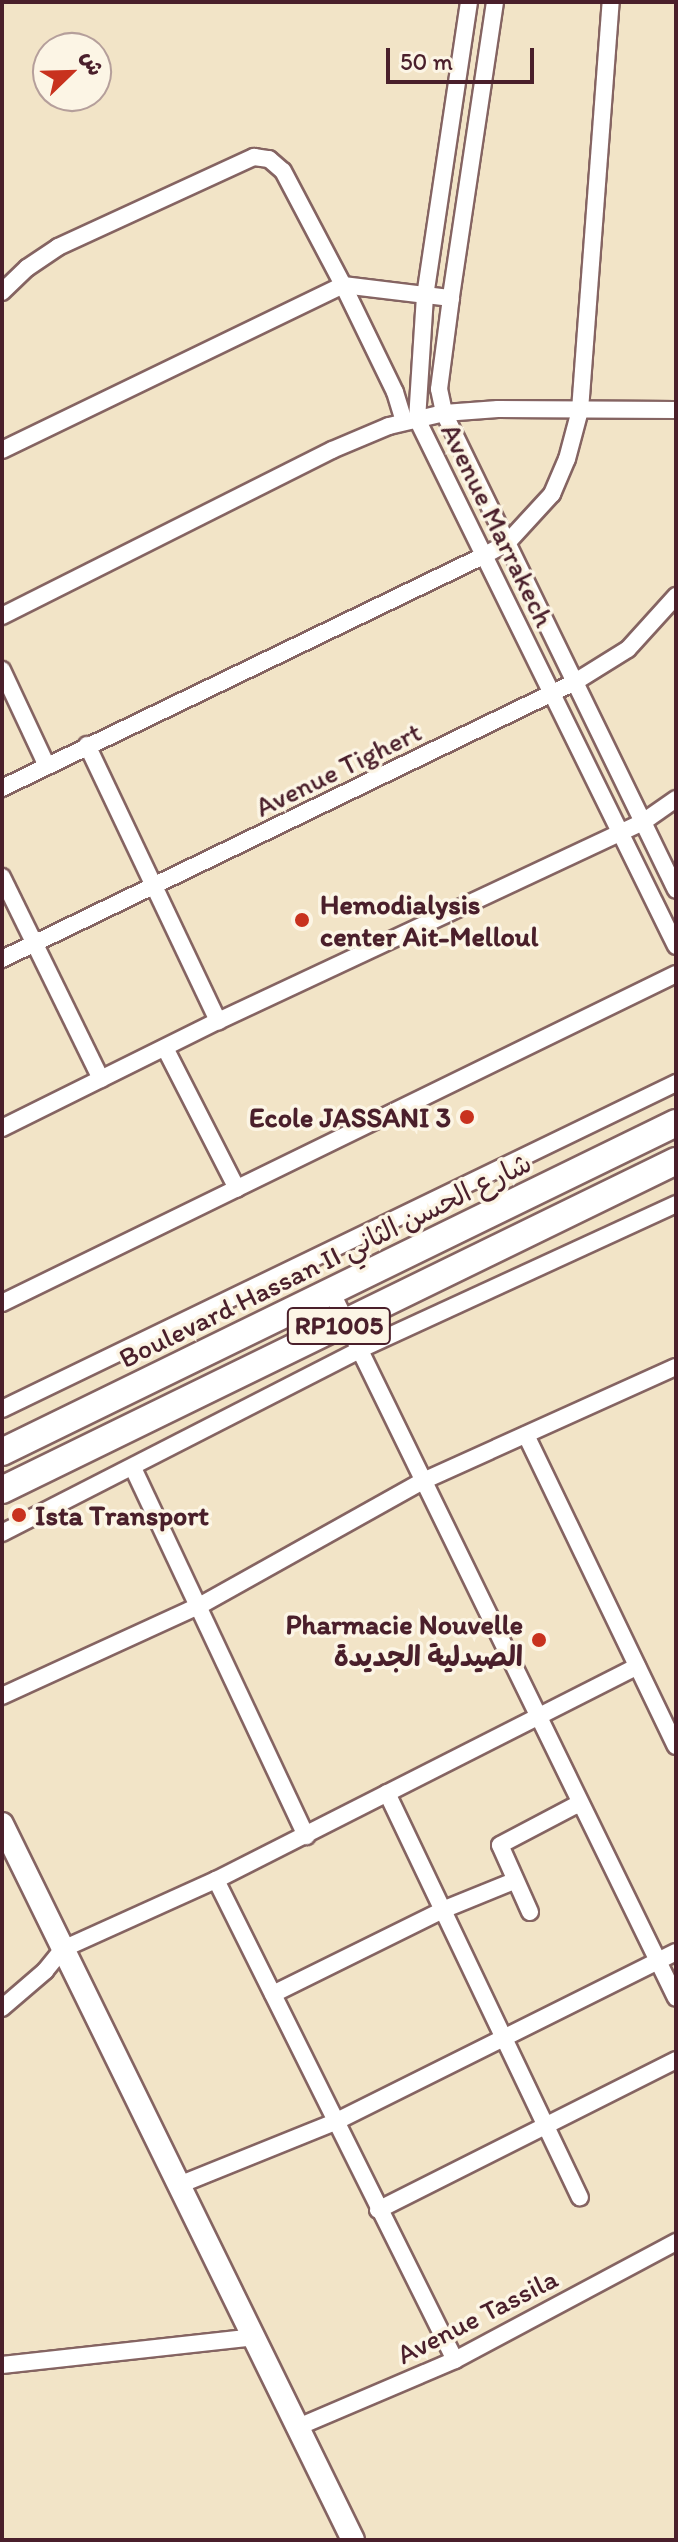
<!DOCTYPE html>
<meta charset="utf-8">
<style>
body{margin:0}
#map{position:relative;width:678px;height:2542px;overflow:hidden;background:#f2e4c7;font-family:Itim,"Playpen Sans Arabic",sans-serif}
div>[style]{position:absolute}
.roads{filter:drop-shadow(2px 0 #856462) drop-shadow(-2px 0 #856462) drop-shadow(0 2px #856462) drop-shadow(0 -2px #856462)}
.street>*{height:16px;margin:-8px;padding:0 8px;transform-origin:8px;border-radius:8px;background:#fff}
.secondary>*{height:22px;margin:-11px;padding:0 11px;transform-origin:11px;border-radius:11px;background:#fff}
.primary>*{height:26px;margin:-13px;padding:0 13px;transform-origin:13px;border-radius:13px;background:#fff}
.dots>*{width:22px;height:22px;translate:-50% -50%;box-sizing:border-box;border:4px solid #fcf5e5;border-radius:50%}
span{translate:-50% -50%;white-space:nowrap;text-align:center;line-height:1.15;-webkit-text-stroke:7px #fcf5e5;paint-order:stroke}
.shield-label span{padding:2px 6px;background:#fcf5e5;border:2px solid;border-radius:6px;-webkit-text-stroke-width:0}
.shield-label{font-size:26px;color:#4a1f2b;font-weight:700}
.street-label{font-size:28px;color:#4a1f2b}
.poi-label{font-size:28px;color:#4a1f2b;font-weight:700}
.left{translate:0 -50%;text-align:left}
.right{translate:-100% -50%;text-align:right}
.frame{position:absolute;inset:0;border:4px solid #4a1f2b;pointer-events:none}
.north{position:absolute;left:32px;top:32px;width:80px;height:80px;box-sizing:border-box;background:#fcf5e5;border:2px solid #b59f9b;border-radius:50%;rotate:67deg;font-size:22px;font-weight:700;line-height:32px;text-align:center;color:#4a1f2b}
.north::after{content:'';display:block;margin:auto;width:28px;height:36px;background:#c8321e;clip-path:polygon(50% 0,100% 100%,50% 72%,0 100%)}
.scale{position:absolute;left:386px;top:48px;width:148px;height:36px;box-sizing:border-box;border:4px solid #4a1f2b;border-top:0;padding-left:10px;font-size:24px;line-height:28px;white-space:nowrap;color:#4a1f2b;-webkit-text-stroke:6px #fcf5e5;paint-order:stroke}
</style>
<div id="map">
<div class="roads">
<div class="street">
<div style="left:469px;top:2px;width:297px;rotate:98.5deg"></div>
<div style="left:425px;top:296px;width:123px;rotate:93.7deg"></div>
<div style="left:417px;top:419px;width:587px;rotate:63.83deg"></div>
<div style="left:495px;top:2px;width:299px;rotate:98.5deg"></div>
<div style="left:451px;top:298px;width:92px;rotate:97.5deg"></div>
<div style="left:439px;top:389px;width:25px;rotate:78deg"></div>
<div style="left:444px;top:413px;width:530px;rotate:64.06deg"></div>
<div style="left:2px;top:292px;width:35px;rotate:-44deg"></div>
<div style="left:27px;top:268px;width:37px;rotate:-34deg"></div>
<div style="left:58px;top:247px;width:216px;rotate:-24.7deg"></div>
<div style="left:254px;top:157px;width:15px;rotate:8deg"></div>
<div style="left:269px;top:159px;width:18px;rotate:41deg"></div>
<div style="left:283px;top:171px;width:129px;rotate:62.2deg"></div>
<div style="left:343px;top:285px;width:119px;rotate:64.1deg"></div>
<div style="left:395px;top:392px;width:31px;rotate:73deg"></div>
<div style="left:2px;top:450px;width:379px;rotate:-25.8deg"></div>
<div style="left:343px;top:285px;width:109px;rotate:6.9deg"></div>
<div style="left:2px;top:616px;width:369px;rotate:-26.7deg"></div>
<div style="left:332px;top:450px;width:62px;rotate:-22.8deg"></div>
<div style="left:389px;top:426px;width:57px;rotate:-13.3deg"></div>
<div style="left:444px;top:413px;width:54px;rotate:-4.2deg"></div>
<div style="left:498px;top:409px;width:178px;rotate:0.3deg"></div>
<div style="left:2px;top:670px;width:106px;rotate:64.9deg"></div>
<div style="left:87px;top:745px;width:306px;rotate:64.6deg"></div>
<div style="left:2px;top:788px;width:536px;rotate:-25.75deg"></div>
<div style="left:485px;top:555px;width:25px;rotate:-29deg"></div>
<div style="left:507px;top:543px;width:67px;rotate:-47.4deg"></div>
<div style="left:552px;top:494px;width:38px;rotate:-67deg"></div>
<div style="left:567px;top:459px;width:51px;rotate:-75.1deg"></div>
<div style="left:580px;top:410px;width:409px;rotate:-85.7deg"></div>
<div style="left:2px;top:877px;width:225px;rotate:63.9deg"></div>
<div style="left:2px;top:959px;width:636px;rotate:-25.8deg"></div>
<div style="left:575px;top:682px;width:62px;rotate:-31.9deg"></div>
<div style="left:628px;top:649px;width:72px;rotate:-47.8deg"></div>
<div style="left:165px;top:1048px;width:158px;rotate:62.9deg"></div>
<div style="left:2px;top:1128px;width:241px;rotate:-26.4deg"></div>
<div style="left:218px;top:1021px;width:469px;rotate:-25.1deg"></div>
<div style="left:643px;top:822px;width:40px;rotate:-34.9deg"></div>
<div style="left:332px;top:1293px;width:784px;rotate:63.99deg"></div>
<div style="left:2px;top:1303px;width:750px;rotate:-26.02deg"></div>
<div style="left:2px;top:1409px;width:749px;rotate:-25.81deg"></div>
<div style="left:526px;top:1435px;width:345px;rotate:64.3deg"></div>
<div style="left:133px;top:1468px;width:407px;rotate:64.8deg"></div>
<div style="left:2px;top:1533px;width:401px;rotate:-27.1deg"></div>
<div style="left:359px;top:1350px;width:349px;rotate:-24.7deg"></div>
<div style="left:2px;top:1696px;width:217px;rotate:-24.6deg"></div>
<div style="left:199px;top:1606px;width:257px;rotate:-29.2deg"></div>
<div style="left:423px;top:1481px;width:277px;rotate:-24.3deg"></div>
<div style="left:387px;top:1793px;width:448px;rotate:64.5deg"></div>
<div style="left:216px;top:1880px;width:536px;rotate:63.53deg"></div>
<div style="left:530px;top:1912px;width:73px;rotate:-114.1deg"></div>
<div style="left:500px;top:1845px;width:90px;rotate:-27.7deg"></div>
<div style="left:273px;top:1994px;width:192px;rotate:-26.3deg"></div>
<div style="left:445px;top:1909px;width:74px;rotate:-22.1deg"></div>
<div style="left:2px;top:2008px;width:57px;rotate:-40.7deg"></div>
<div style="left:45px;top:1971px;width:28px;rotate:-51deg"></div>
<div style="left:63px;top:1949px;width:168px;rotate:-24.3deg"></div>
<div style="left:216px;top:1880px;width:472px;rotate:-26.9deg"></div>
<div style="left:179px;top:2185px;width:168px;rotate:-22deg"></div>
<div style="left:335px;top:2122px;width:381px;rotate:-26.5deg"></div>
<div style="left:378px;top:2210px;width:334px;rotate:-26.7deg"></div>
<div style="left:2px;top:2365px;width:254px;rotate:-6.3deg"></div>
<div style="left:298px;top:2427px;width:171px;rotate:-23.1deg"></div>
<div style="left:455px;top:2360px;width:251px;rotate:-28.1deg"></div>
</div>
<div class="secondary">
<div style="left:2px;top:1824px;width:797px;rotate:63.88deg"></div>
</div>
<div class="primary">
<div style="left:2px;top:1452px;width:750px;rotate:-26.02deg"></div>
<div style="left:2px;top:1490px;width:750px;rotate:-26.02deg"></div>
</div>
</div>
<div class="dots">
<div style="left:302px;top:920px;background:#c8321e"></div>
<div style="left:467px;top:1117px;background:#c8321e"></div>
<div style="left:19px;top:1515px;background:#c8321e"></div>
<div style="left:539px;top:1640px;background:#c8321e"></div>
</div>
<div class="shield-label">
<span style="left:339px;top:1326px">RP1005</span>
</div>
<div class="street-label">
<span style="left:498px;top:525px;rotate:64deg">Avenue Marrakech</span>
<span style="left:338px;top:769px;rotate:-26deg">Avenue Tighert</span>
<span style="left:325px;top:1260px;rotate:-26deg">Boulevard Hassan II شارع الحسن الثاني</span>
<span style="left:477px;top:2316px;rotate:-27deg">Avenue Tassila</span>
</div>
<div class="poi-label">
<span class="left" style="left:320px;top:920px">Hemodialysis<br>center Ait-Melloul</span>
<span class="right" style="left:451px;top:1117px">Ecole JASSANI 3</span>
<span class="left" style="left:35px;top:1515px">Ista Transport</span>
<span class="right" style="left:523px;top:1640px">Pharmacie Nouvelle<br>الصيدلية الجديدة</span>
</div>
<div class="frame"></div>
<div class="north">ش</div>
<div class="scale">50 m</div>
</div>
